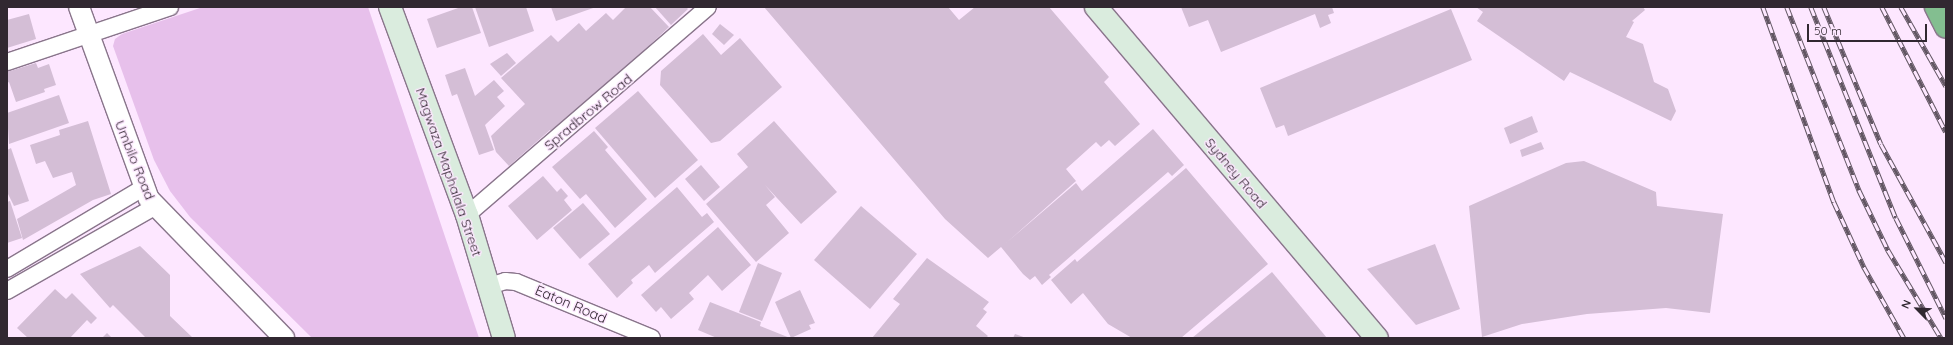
<!DOCTYPE html>
<style>
body{margin:0}
#map{position:relative;width:1953px;height:345px;overflow:hidden;background:#fde7ff;font-family:Quicksand,sans-serif}
div>[style]{position:absolute}
.green>*{inset:0;background:#e7c0eb}
.building>*{inset:0;background:#d4bed6}
.roads{filter:drop-shadow(1px 0 #89758b) drop-shadow(-1px 0 #89758b) drop-shadow(0 1px #89758b) drop-shadow(0 -1px #89758b)}
.minor>*{height:16px;margin:-8px;padding:0 8px;transform-origin:8px;border-radius:8px;background:#fff}
.tertiary>*{height:20px;margin:-10px;padding:0 10px;transform-origin:10px;border-radius:10px;background:#fff}
.secondary>*{height:22px;margin:-11px;padding:0 11px;transform-origin:11px;border-radius:11px;background:#daecde}
.motorway>*{height:22px;margin:-11px;padding:0 11px;transform-origin:11px;border-radius:11px;background:#83be90}
.rail>*{height:4.5px;margin-top:-2.25px;transform-origin:0;background:repeating-linear-gradient(90deg,#fde7ff 0 9px,#625663 0 18px);box-sizing:border-box;border-block:1px solid #625663}
span{translate:-50% -50%;white-space:nowrap;text-align:center;line-height:1.15;-webkit-text-stroke:3px #fde7ff;paint-order:stroke}
.street-label{font-size:14px;color:#312831}
.frame{position:absolute;inset:0;border:8px solid #312831;pointer-events:none}
.north{position:absolute;left:1897px;top:289px;width:40px;height:40px;-webkit-text-stroke:3px #fde7ff;paint-order:stroke;rotate:294deg;font-size:11px;font-weight:700;line-height:16px;text-align:center;color:#312831}
.north::after{content:'';display:block;margin:auto;width:14px;height:18px;background:#312831;clip-path:polygon(50% 0,100% 100%,50% 72%,0 100%)}
.scale{position:absolute;left:1807px;top:24px;width:120px;height:18px;box-sizing:border-box;border:2px solid #312831;border-top:0;padding-left:5px;font-size:12px;line-height:14px;white-space:nowrap;color:#312831;-webkit-text-stroke:3px #fde7ff;paint-order:stroke}
</style>
<div id="map">
<div class="green">
<div style="clip-path:polygon(203px 7px,368px 7px,479px 338px,312px 338px,190px 217px,170px 191px,154px 160px,113px 46px,115px 39px,122px 34px)"></div>
</div>
<div class="building">
<div style="clip-path:polygon(461px 7px,472px 7px,481px 33px,437px 48px,427px 19px)"></div>
<div style="clip-path:polygon(475px 7px,526px 7px,534px 31px,489px 47px)"></div>
<div style="clip-path:polygon(551px 7px,596px 7px,556px 21px)"></div>
<div style="clip-path:polygon(626px 7px,650px 7px,669px 27px,554px 135px,550px 130px,509px 166px,496px 152px,491px 136px,525px 104px,501px 78px,551px 35px,558px 42px,579px 23px,586px 31px,606px 13px,613px 20px)"></div>
<div style="clip-path:polygon(655px 7px,686px 7px,688px 9px,671px 25px)"></div>
<div style="clip-path:polygon(764px 7px,948px 7px,959px 20px,975px 7px,1049px 7px,1109px 77px,1104px 82px,1140px 124px,1115px 146px,1109px 140px,1101px 147px,1096px 142px,1066px 169px,1076px 181px,1005px 244px,1076px 183px,1082px 191px,1153px 129px,1184px 165px,1172px 176px,1168px 172px,1049px 275px,1051px 277px,1042px 285px,1035px 276px,1030px 280px,1023px 274px,1001px 247px,988px 258px,945px 219px)"></div>
<div style="clip-path:polygon(1181px 7px,1332px 7px,1334px 13px,1328px 15px,1331px 23px,1320px 28px,1315px 14px,1221px 52px,1208px 20px,1189px 27px)"></div>
<div style="clip-path:polygon(1476px 7px,1643px 7px,1645px 10px,1632px 21px,1634px 22px,1626px 37px,1643px 44px,1654px 82px,1668px 89px,1676px 111px,1671px 121px,1570px 72px,1564px 81px,1477px 21px,1483px 12px)"></div>
<div style="clip-path:polygon(1451px 9px,1472px 60px,1288px 136px,1284px 125px,1276px 128px,1260px 88px)"></div>
<div style="clip-path:polygon(29px 14px,36px 39px,7px 48px,7px 20px)"></div>
<div style="clip-path:polygon(720px 24px,734px 35px,724px 45px,712px 34px)"></div>
<div style="clip-path:polygon(703px 34px,721px 55px,740px 38px,782px 87px,720px 141px,711px 143px,660px 85px,661px 71px)"></div>
<div style="clip-path:polygon(507px 53px,516px 63px,501px 76px,490px 64px)"></div>
<div style="clip-path:polygon(36px 63px,38px 68px,49px 64px,56px 85px,44px 89px,45px 92px,16px 102px,9px 82px,7px 83px,7px 72px)"></div>
<div style="clip-path:polygon(465px 68px,475px 96px,494px 80px,504px 91px,497px 97px,505px 106px,485px 125px,494px 150px,479px 155px,457px 94px,452px 96px,445px 75px)"></div>
<div style="clip-path:polygon(638px 91px,698px 160px,655px 198px,595px 128px)"></div>
<div style="clip-path:polygon(59px 95px,69px 123px,9px 144px,7px 113px)"></div>
<div style="clip-path:polygon(1532px 116px,1538px 132px,1510px 144px,1504px 128px)"></div>
<div style="clip-path:polygon(88px 121px,111px 194px,93px 200px,23px 240px,17px 219px,76px 185px,72px 172px,53px 178px,45px 161px,36px 164px,30px 145px,60px 135px,59px 130px)"></div>
<div style="clip-path:polygon(774px 121px,837px 192px,801px 224px,765px 185px,775px 197px,766px 205px,789px 233px,756px 262px,706px 204px,748px 167px,737px 154px)"></div>
<div style="clip-path:polygon(594px 131px,608px 147px,605px 150px,647px 199px,615px 228px,586px 194px,580px 199px,552px 167px)"></div>
<div style="clip-path:polygon(1541px 142px,1544px 149px,1522px 157px,1520px 150px)"></div>
<div style="clip-path:polygon(11px 148px,29px 201px,14px 206px,7px 192px,7px 150px)"></div>
<div style="clip-path:polygon(1584px 161px,1656px 192px,1657px 206px,1723px 214px,1710px 313px,1666px 308px,1587px 314px,1522px 324px,1482px 337px,1469px 206px,1566px 163px)"></div>
<div style="clip-path:polygon(701px 165px,720px 187px,704px 201px,685px 179px)"></div>
<div style="clip-path:polygon(1186px 168px,1268px 264px,1181px 338px,1132px 338px,1108px 324px,1083px 293px,1071px 304px,1051px 280px,1075px 259px,1077px 262px)"></div>
<div style="clip-path:polygon(543px 176px,557px 192px,561px 188px,568px 196px,564px 200px,572px 210px,537px 240px,508px 206px)"></div>
<div style="clip-path:polygon(677px 187px,702px 217px,707px 213px,714px 222px,655px 273px,649px 265px,631px 280px,633px 283px,617px 298px,588px 264px)"></div>
<div style="clip-path:polygon(10px 201px,22px 238px,7px 243px,7px 202px)"></div>
<div style="clip-path:polygon(583px 203px,610px 234px,580px 259px,553px 228px)"></div>
<div style="clip-path:polygon(861px 206px,917px 254px,870px 309px,814px 260px)"></div>
<div style="clip-path:polygon(718px 227px,751px 265px,722px 291px,708px 275px,689px 293px,694px 299px,671px 319px,661px 307px,656px 312px,641px 295px)"></div>
<div style="clip-path:polygon(1435px 244px,1460px 309px,1416px 325px,1367px 269px)"></div>
<div style="clip-path:polygon(140px 246px,170px 275px,170px 316px,193px 338px,146px 338px,113px 305px,110px 308px,80px 274px)"></div>
<div style="clip-path:polygon(927px 258px,989px 302px,983px 309px,987px 312px,976px 326px,988px 336px,986px 338px,872px 338px,900px 304px,893px 299px)"></div>
<div style="clip-path:polygon(758px 263px,782px 273px,762px 321px,739px 312px)"></div>
<div style="clip-path:polygon(1272px 272px,1327px 338px,1192px 338px)"></div>
<div style="clip-path:polygon(55px 289px,66px 299px,72px 293px,97px 318px,91px 324px,87px 320px,70px 338px,28px 338px,17px 328px)"></div>
<div style="clip-path:polygon(800px 290px,815px 323px,809px 325px,811px 329px,791px 338px,775px 302px)"></div>
<div style="clip-path:polygon(710px 302px,761px 322px,760px 326px,790px 338px,717px 338px,698px 330px)"></div>
<div style="clip-path:polygon(107px 333px,112px 338px,102px 338px)"></div>
<div style="clip-path:polygon(1015px 334px,1026px 338px,1013px 338px)"></div>
</div>
<div class="roads">
<div class="minor">
<div style="left:7px;top:62px;width:172px;rotate:-18.6deg"></div>
<div style="left:467px;top:215px;width:318px;rotate:-40.8deg"></div>
<div style="left:7px;top:269px;width:158px;rotate:-30.8deg"></div>
<div style="left:489px;top:286px;width:17px;rotate:-17deg"></div>
<div style="left:505px;top:281px;width:11px;rotate:5deg"></div>
<div style="left:516px;top:282px;width:147px;rotate:22.4deg"></div>
<div style="left:7px;top:291px;width:169px;rotate:-29.7deg"></div>
</div>
<div class="tertiary">
<div style="left:79px;top:7px;width:204px;rotate:70deg"></div>
<div style="left:149px;top:199px;width:194px;rotate:45.8deg"></div>
</div>
<div class="secondary">
<div style="left:390px;top:7px;width:222px;rotate:69.7deg"></div>
<div style="left:467px;top:215px;width:128px;rotate:73.3deg"></div>
<div style="left:1096px;top:7px;width:434px;rotate:49.7deg"></div>
</div>
<div class="motorway">
<div style="left:1936px;top:7px;width:22px;rotate:63deg"></div>
</div>
</div>
<div class="rail">
<div style="left:1763px;top:7px;width:208px;rotate:70deg"></div>
<div style="left:1834px;top:202px;width:72px;rotate:65.2deg"></div>
<div style="left:1864px;top:267px;width:81px;rotate:60.6deg"></div>
<div style="left:1787px;top:7px;width:197px;rotate:68.5deg"></div>
<div style="left:1859px;top:190px;width:67px;rotate:64.2deg"></div>
<div style="left:1888px;top:250px;width:103px;rotate:58.9deg"></div>
<div style="left:1811px;top:7px;width:227px;rotate:68.1deg"></div>
<div style="left:1896px;top:218px;width:112px;rotate:63.4deg"></div>
<div style="left:1824px;top:7px;width:148px;rotate:67.4deg"></div>
<div style="left:1881px;top:144px;width:135px;rotate:61.2deg"></div>
<div style="left:1882px;top:7px;width:140px;rotate:62.9deg"></div>
<div style="left:1901px;top:7px;width:91px;rotate:60.3deg"></div>
</div>
<div class="street-label">
<span style="left:588px;top:112px;rotate:-40deg">Spradbrow Road</span>
<span style="left:135px;top:160px;rotate:68deg">Umbilo Road</span>
<span style="left:449px;top:172px;rotate:71deg">Magwaza Maphalala Street</span>
<span style="left:1236px;top:173px;rotate:50deg">Sydney Road</span>
<span style="left:571px;top:304px;rotate:23deg">Eaton Road</span>
</div>
<div class="frame"></div>
<div class="north">N</div>
<div class="scale">50 m</div>
</div>
